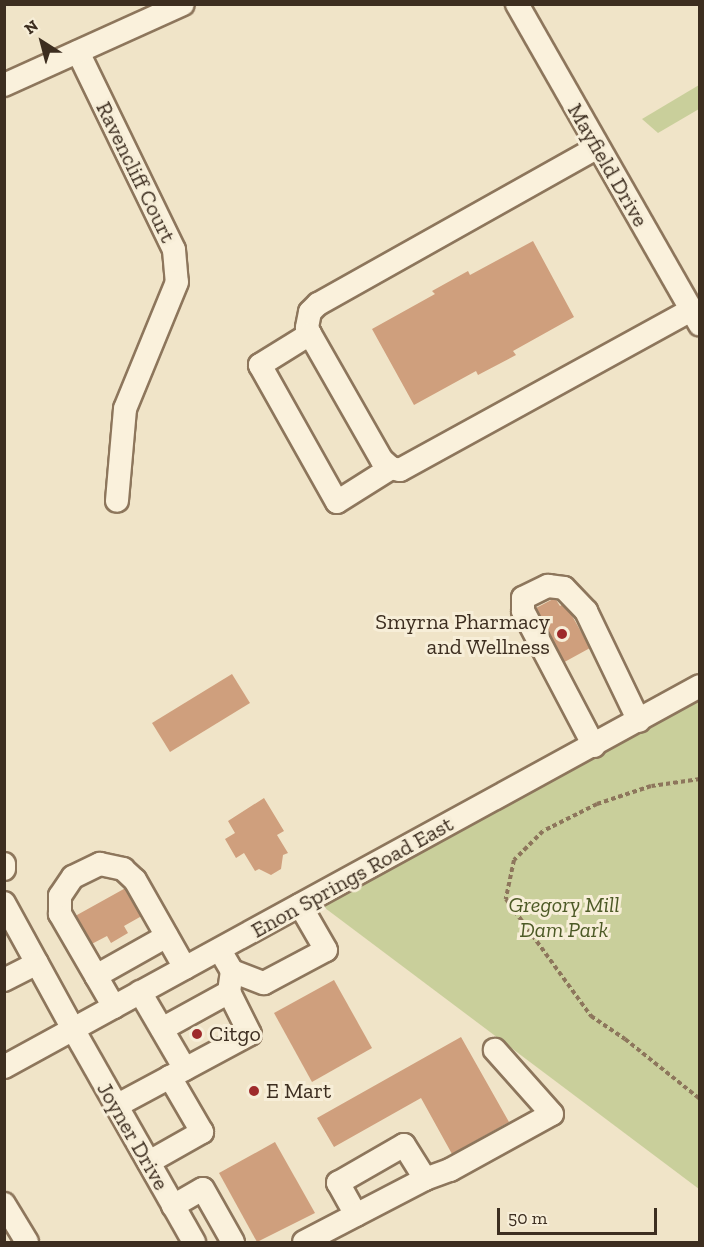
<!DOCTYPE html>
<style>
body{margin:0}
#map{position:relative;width:704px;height:1247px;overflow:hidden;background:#f0e4c8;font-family:"Zilla Slab",serif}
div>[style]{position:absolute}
.green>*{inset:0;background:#c9cf9b}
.building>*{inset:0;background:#cf9f7d}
.path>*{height:4px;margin-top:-2px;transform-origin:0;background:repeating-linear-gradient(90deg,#8d765c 0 4.5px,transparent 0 7.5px)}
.roads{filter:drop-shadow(2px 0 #8d765c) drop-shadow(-2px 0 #8d765c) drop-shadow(0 2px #8d765c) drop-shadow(0 -2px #8d765c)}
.minor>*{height:22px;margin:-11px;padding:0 11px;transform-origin:11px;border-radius:11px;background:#faf1dc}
.dots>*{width:16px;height:16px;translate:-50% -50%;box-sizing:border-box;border:3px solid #f7eed8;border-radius:50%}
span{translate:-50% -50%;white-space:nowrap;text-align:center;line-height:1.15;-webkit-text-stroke:6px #f7eed8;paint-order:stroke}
.street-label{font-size:22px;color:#3d2e20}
.poi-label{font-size:22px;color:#3d2e20}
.right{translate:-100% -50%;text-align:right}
.left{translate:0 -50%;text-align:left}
.park-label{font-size:22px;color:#4d5a26;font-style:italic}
.frame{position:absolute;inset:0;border:6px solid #3d2e20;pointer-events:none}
.north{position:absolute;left:12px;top:12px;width:60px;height:60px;-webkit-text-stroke:4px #f7eed8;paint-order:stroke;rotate:324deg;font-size:16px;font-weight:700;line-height:24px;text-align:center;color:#3d2e20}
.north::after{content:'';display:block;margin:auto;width:21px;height:27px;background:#3d2e20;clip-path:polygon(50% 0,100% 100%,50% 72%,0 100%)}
.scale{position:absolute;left:497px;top:1208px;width:160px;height:27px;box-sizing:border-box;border:3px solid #3d2e20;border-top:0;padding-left:8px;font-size:18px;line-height:21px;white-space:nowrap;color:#3d2e20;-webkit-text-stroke:4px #f7eed8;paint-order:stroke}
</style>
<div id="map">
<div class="green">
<div style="clip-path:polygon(699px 85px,699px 109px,658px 133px,642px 119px)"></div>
<div style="clip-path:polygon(699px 686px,699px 1189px,313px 899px)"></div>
</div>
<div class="building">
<div style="clip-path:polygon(533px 241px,574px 317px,513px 351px,516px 355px,478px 375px,476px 371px,414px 405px,372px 329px,435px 294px,432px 291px,468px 271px,470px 275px)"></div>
<div style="clip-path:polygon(555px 598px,560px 606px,565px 603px,590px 648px,559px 665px,534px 620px,540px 616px,536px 608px)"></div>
<div style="clip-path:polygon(232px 674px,250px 703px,170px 752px,152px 723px)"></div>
<div style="clip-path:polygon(264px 798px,284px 831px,277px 835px,288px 853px,283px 855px,281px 869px,271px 875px,259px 869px,255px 871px,244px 853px,236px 858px,225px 839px,235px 833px,228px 821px)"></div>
<div style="clip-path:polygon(131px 885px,147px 913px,124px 926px,128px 933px,111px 943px,107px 936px,84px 948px,68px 920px)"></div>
<div style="clip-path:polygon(334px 980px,372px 1048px,312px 1082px,274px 1013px)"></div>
<div style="clip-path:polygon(461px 1037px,509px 1122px,452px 1154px,421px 1098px,334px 1147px,317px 1118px)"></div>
<div style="clip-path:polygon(275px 1142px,315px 1213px,257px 1242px,219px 1173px)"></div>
</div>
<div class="path">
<div style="left:700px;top:779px;width:49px;rotate:171.9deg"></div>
<div style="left:651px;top:786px;width:57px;rotate:161.6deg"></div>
<div style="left:597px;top:804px;width:60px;rotate:153.4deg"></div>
<div style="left:543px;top:831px;width:41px;rotate:135deg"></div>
<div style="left:514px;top:860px;width:40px;rotate:102deg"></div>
<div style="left:506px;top:899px;width:145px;rotate:54deg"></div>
<div style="left:591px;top:1016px;width:41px;rotate:34.1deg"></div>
<div style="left:625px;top:1039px;width:96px;rotate:38.7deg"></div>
</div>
<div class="roads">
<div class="minor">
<div style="left:517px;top:4px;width:369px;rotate:60.3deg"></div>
<div style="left:78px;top:52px;width:220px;rotate:64.1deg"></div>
<div style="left:174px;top:250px;width:32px;rotate:85deg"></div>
<div style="left:177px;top:282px;width:137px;rotate:112.3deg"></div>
<div style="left:125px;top:409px;width:92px;rotate:95deg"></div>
<div style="left:4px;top:85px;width:196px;rotate:-24.3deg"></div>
<div style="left:598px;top:147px;width:321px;rotate:150.7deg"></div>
<div style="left:318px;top:304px;width:11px;rotate:135deg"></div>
<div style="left:310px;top:312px;width:16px;rotate:101deg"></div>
<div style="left:307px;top:328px;width:7px;rotate:63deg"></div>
<div style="left:310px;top:334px;width:145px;rotate:60.3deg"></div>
<div style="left:382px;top:460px;width:12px;rotate:42deg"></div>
<div style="left:391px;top:468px;width:9px;rotate:13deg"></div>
<div style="left:400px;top:470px;width:332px;rotate:-28.8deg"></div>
<div style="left:310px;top:334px;width:59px;rotate:148.2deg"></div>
<div style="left:260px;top:365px;width:157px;rotate:60.7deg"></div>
<div style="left:337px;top:502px;width:64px;rotate:-32.2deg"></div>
<div style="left:594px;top:746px;width:153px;rotate:-117.7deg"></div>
<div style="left:523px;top:611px;width:13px;rotate:-90deg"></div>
<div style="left:523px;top:598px;width:28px;rotate:-26deg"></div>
<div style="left:548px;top:586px;width:16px;rotate:7deg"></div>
<div style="left:564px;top:588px;width:32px;rotate:46deg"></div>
<div style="left:586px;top:611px;width:122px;rotate:64.3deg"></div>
<div style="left:4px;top:864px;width:5px;rotate:90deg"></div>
<div style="left:4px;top:903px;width:144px;rotate:61.3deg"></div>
<div style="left:73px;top:1029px;width:245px;rotate:60.4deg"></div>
<div style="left:225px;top:959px;width:14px;rotate:60deg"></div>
<div style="left:232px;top:971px;width:34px;rotate:21deg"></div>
<div style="left:264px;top:983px;width:70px;rotate:-28deg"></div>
<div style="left:326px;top:950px;width:52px;rotate:-120deg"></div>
<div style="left:96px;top:976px;width:81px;rotate:-29.4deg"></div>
<div style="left:4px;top:980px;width:37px;rotate:-27deg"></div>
<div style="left:140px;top:992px;width:89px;rotate:59.7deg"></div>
<div style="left:114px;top:1007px;width:108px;rotate:-120.1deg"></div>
<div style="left:60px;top:914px;width:18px;rotate:-90deg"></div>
<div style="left:60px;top:896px;width:23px;rotate:-56deg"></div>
<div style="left:73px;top:877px;width:30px;rotate:-26deg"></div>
<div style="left:100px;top:864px;width:24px;rotate:12deg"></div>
<div style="left:123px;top:869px;width:16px;rotate:43deg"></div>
<div style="left:135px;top:880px;width:101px;rotate:60.4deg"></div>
<div style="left:162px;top:1029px;width:77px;rotate:-28.9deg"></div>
<div style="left:4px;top:1067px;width:793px;rotate:-28.7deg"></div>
<div style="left:116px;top:1106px;width:152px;rotate:-28.2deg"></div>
<div style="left:250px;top:1034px;width:47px;rotate:-116.6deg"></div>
<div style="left:229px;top:992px;width:21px;rotate:-82deg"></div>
<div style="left:149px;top:1162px;width:61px;rotate:-29.5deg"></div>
<div style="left:202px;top:1132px;width:64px;rotate:-120.2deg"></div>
<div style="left:4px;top:1204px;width:44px;rotate:58.8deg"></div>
<div style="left:173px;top:1206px;width:34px;rotate:-30deg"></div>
<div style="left:203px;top:1189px;width:61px;rotate:60.5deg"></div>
<div style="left:356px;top:1215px;width:37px;rotate:-119deg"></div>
<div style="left:338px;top:1183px;width:76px;rotate:-29.9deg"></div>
<div style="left:404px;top:1145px;width:40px;rotate:58deg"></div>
<div style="left:304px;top:1242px;width:136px;rotate:-27.5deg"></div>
<div style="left:425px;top:1179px;width:27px;rotate:-20deg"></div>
<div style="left:450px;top:1170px;width:116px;rotate:-28.8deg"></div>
<div style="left:552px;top:1114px;width:86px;rotate:-131.7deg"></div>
</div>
</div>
<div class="dots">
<div style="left:562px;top:634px;background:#9e2a2b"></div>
<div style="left:197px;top:1034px;background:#9e2a2b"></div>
<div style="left:254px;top:1091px;background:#9e2a2b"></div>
</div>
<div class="street-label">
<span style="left:608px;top:165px;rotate:60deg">Mayfield Drive</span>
<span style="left:136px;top:172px;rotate:64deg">Ravencliff Court</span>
<span style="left:352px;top:877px;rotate:-29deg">Enon Springs Road East</span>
<span style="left:133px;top:1136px;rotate:60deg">Joyner Drive</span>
</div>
<div class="poi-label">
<span class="right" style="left:550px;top:634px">Smyrna Pharmacy<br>and Wellness</span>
<span class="left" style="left:209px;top:1034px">Citgo</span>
<span class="left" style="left:266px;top:1091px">E Mart</span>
</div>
<div class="park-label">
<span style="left:564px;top:917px">Gregory Mill<br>Dam Park</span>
</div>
<div class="frame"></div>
<div class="north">N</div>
<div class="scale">50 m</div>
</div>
